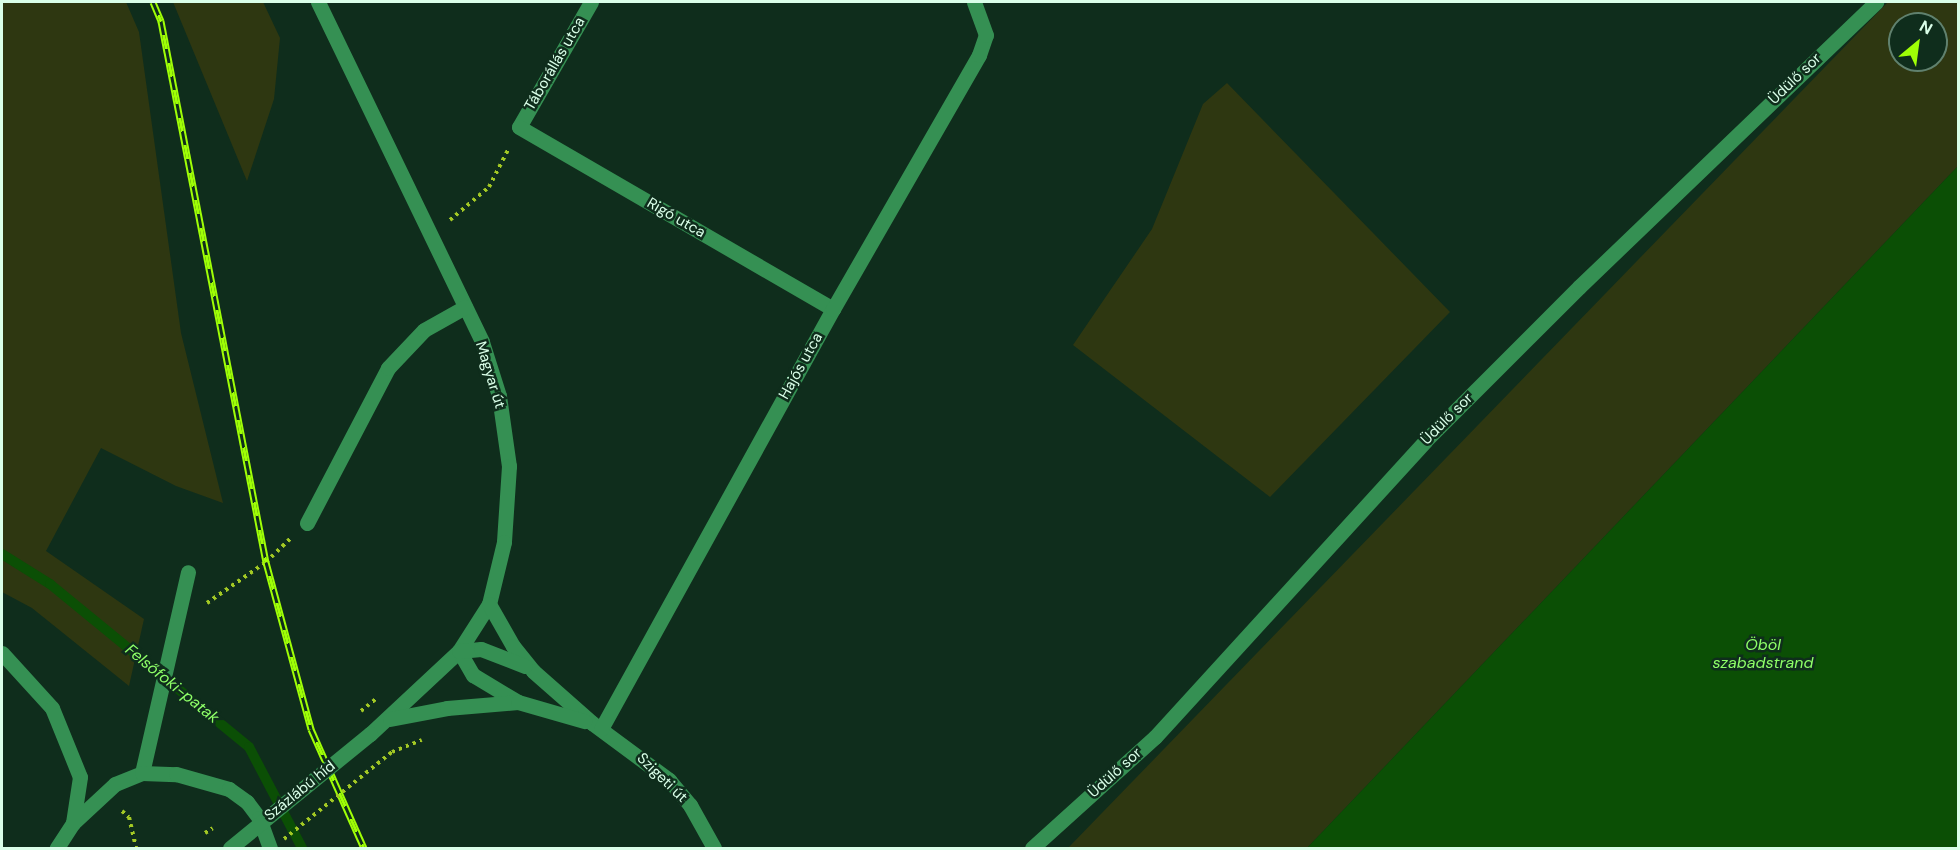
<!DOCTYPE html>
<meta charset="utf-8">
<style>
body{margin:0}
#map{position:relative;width:1960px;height:850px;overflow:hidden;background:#0f2d1c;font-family:"DM Sans",sans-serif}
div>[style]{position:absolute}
.green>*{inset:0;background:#2e3711}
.water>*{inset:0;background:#0b4f05}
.stream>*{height:10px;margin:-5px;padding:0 5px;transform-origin:5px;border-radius:5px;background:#0b4f05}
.path>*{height:4px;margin-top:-2px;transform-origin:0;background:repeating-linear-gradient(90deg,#a3c924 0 3px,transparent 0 7.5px)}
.minor>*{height:15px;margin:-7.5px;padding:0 7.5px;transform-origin:7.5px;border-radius:7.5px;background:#359053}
.rail>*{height:7px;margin-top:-3.5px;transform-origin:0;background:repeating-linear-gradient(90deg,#0f2d1c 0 14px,#9fff06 0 28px);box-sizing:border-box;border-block:2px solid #9fff06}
.path-bridge>*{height:4px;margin-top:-2px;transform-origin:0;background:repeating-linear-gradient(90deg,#a3c924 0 3px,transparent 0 7.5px)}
.minor-bridge>*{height:15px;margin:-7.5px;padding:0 7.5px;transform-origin:7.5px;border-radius:7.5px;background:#359053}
span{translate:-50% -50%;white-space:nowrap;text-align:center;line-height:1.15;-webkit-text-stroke:5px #0f2d1c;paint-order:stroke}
.street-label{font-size:15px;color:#daffe9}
.water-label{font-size:16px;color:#8eff68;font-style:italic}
.frame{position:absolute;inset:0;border:3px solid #daffe9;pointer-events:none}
.north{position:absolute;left:1888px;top:12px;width:60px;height:60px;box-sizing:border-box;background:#0f2d1c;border:2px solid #60816e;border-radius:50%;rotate:29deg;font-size:16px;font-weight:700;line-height:24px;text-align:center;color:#daffe9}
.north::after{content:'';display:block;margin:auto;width:21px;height:27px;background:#9fff06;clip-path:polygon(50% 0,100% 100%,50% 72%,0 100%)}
</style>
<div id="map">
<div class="green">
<div style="clip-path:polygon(2px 2px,126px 2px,139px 32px,181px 333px,223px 503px,176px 486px,101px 448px,46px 551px,144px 619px,129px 686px,32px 608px,2px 592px)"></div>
<div style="clip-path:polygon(173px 2px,263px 2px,280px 38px,274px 99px,247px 181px)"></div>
<div style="clip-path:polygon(evenodd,1888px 2px,1958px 2px,1958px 166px,1307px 848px,1068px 848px,1888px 2px,1900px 24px,1936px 24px,1936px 60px,1900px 60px,1900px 24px)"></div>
<div style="clip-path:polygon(1227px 83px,1450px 312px,1270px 497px,1073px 345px,1152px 229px,1203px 104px)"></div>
</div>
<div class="water">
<div style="clip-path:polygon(1958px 166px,1958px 848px,1307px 848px)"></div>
</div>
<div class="stream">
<div style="left:2px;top:554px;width:57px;rotate:32deg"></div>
<div style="left:50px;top:584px;width:257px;rotate:39.3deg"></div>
<div style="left:249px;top:747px;width:114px;rotate:62.3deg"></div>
</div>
<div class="path">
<div style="left:450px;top:220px;width:51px;rotate:-40.2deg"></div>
<div style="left:489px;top:187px;width:44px;rotate:-62.9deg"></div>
<div style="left:207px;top:603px;width:72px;rotate:-34.8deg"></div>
<div style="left:266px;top:562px;width:35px;rotate:-44deg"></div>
<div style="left:392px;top:752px;width:32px;rotate:-22deg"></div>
<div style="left:122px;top:811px;width:9px;rotate:41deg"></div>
<div style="left:129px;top:817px;width:32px;rotate:77deg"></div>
<div style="left:205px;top:833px;width:9px;rotate:-32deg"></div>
</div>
<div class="minor">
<div style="left:318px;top:2px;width:377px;rotate:64.2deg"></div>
<div style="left:482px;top:342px;width:57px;rotate:72.5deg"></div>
<div style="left:499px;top:396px;width:71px;rotate:81.9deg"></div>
<div style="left:509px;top:466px;width:76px;rotate:93.8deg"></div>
<div style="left:504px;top:542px;width:64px;rotate:103.6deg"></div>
<div style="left:489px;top:604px;width:56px;rotate:122.6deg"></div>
<div style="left:459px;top:651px;width:122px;rotate:137deg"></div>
<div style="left:591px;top:2px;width:144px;rotate:119.9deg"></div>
<div style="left:519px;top:127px;width:363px;rotate:30.1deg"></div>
<div style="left:307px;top:523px;width:175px;rotate:-62.4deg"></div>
<div style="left:388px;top:368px;width:52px;rotate:-46.5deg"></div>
<div style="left:424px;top:330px;width:47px;rotate:-29.3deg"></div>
<div style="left:489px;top:604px;width:48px;rotate:60.3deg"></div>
<div style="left:513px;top:646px;width:32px;rotate:51deg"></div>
<div style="left:533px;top:671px;width:79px;rotate:41.4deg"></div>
<div style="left:592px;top:723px;width:96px;rotate:36.5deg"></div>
<div style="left:669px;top:780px;width:33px;rotate:50deg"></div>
<div style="left:690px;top:805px;width:49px;rotate:60.8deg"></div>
<div style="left:459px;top:651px;width:28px;rotate:60deg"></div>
<div style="left:473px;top:675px;width:52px;rotate:31deg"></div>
<div style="left:459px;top:651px;width:22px;rotate:-5deg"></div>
<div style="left:481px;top:649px;width:47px;rotate:21.1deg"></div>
<div style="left:2px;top:653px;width:74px;rotate:47.7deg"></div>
<div style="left:52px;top:708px;width:74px;rotate:67.9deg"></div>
<div style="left:80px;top:777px;width:47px;rotate:98.7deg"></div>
<div style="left:73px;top:823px;width:30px;rotate:123deg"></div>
<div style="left:390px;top:719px;width:58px;rotate:-10.9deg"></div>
<div style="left:447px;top:708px;width:71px;rotate:-4.8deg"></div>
<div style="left:518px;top:702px;width:69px;rotate:16.1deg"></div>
<div style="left:601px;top:729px;width:480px;rotate:-61.1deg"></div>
<div style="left:833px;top:309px;width:293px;rotate:-60.1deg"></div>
<div style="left:979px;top:55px;width:21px;rotate:-71deg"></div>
<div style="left:986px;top:35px;width:35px;rotate:-110deg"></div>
<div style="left:142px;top:773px;width:206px;rotate:-77.1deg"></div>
<div style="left:73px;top:823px;width:57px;rotate:-42.9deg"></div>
<div style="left:115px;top:784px;width:29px;rotate:-22deg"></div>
<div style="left:142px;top:773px;width:34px;rotate:2deg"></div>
<div style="left:176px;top:774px;width:55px;rotate:15.8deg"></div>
<div style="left:229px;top:789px;width:22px;rotate:36deg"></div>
<div style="left:247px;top:802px;width:20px;rotate:53deg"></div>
<div style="left:259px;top:818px;width:32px;rotate:70deg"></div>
<div style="left:1032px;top:848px;width:166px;rotate:-42.1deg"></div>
<div style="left:1155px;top:737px;width:401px;rotate:-47.6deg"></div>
<div style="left:1425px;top:441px;width:218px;rotate:-45deg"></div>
<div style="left:1579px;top:287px;width:412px;rotate:-43.8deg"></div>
</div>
<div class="rail">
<div style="left:153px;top:2px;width:21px;rotate:67deg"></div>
<div style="left:161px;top:21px;width:551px;rotate:79.02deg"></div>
<div style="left:266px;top:562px;width:173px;rotate:74.9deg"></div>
<div style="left:311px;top:729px;width:130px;rotate:66deg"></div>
</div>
<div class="path-bridge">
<div style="left:361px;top:711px;width:21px;rotate:-39deg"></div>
<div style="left:284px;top:839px;width:139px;rotate:-38.9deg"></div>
</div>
<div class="minor-bridge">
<div style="left:230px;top:848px;width:181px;rotate:-39.2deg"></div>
</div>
<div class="street-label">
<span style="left:555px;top:64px;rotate:-60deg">Táborállás utca</span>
<span style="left:1795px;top:79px;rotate:-44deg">Üdülő sor</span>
<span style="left:676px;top:218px;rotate:30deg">Rigó utca</span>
<span style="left:801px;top:366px;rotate:-61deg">Hajós utca</span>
<span style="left:490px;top:375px;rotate:73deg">Magyar út</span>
<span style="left:1447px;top:419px;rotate:-45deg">Üdülő sor</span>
<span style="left:1115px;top:773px;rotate:-42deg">Üdülő sor</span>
<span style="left:662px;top:778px;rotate:44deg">Szigeti út</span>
<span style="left:300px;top:791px;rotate:-39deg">Százlábú híd</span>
</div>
<div class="water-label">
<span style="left:1763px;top:654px">Öböl<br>szabadstrand</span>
<span style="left:172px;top:684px;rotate:39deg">Felsőfoki-patak</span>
</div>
<div class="frame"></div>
<div class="north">N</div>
</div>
